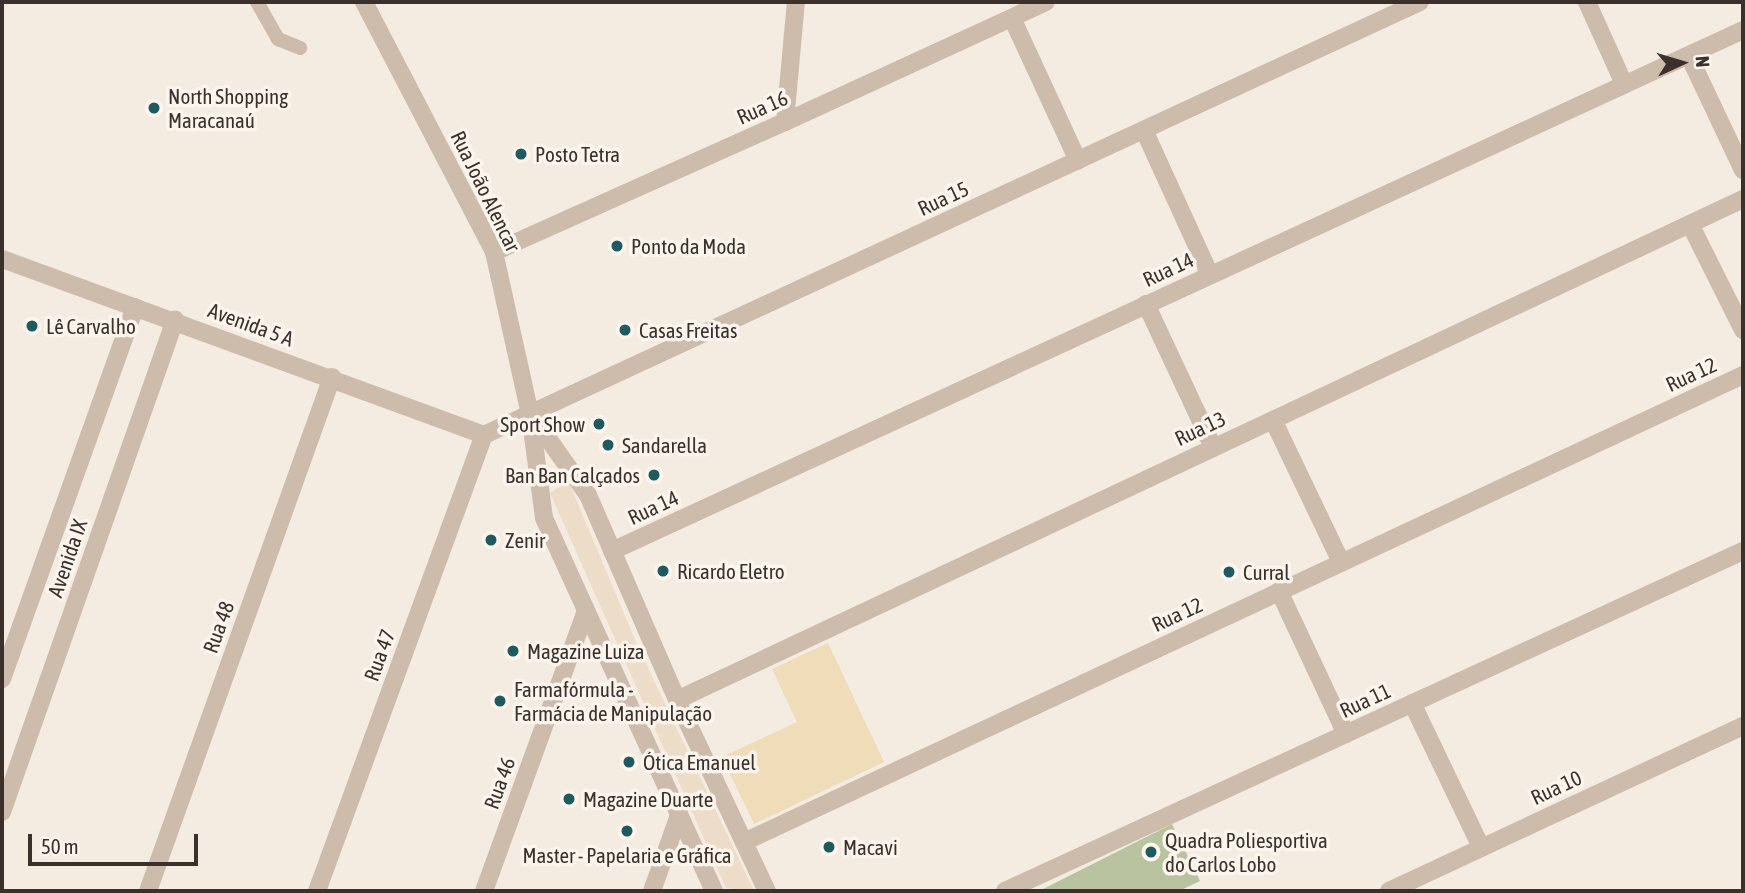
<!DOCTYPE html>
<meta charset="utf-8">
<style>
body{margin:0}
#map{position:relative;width:1745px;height:893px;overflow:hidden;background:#f4ebe1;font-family:"Asap Condensed",sans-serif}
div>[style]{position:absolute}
.green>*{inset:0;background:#b8c4a0}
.sand>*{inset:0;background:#efdcb8}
.plaza>*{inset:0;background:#ecdcc8}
.service>*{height:14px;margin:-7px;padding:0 7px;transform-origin:7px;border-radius:7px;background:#cdbbac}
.minor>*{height:18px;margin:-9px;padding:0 9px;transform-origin:9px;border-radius:9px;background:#cdbbac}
.tertiary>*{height:18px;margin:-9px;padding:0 9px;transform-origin:9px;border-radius:9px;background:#cdbbac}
.dots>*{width:19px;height:19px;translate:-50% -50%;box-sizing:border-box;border:4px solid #fbf5ee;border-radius:50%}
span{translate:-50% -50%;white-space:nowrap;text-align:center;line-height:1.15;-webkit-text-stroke:7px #fbf5ee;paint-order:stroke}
.poi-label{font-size:21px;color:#3b302b}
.left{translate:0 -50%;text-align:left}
.right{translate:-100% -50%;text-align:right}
.street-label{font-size:21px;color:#3b302b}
.frame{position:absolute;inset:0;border:4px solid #3b302b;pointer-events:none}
.north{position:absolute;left:1647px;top:28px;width:70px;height:70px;-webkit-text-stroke:5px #fbf5ee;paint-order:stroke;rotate:86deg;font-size:19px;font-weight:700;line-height:28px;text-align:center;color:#3b302b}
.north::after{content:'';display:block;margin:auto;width:24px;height:32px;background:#3b302b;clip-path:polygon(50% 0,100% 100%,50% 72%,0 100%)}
.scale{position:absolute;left:28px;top:834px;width:170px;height:32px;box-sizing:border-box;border:4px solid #3b302b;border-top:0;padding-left:9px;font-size:21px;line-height:24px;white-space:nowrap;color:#3b302b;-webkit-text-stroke:5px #fbf5ee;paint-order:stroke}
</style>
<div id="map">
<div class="green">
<div style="clip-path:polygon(1172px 824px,1200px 881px,1179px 891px,1039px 891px)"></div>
</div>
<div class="sand">
<div style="clip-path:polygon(828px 643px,884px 762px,754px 824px,722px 757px,797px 722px,772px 669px)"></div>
</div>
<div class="plaza">
<div style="clip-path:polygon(565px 483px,570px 485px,638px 647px,754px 891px,726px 888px,550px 493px)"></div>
</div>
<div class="service">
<div style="left:257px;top:2px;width:43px;rotate:60.4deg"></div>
<div style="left:278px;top:39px;width:24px;rotate:22deg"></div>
</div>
<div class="minor">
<div style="left:1587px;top:2px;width:90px;rotate:65.7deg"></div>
<div style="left:1012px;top:18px;width:157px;rotate:65.2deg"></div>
<div style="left:1689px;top:56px;width:126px;rotate:64.7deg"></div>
<div style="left:785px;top:122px;width:287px;rotate:-24.7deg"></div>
<div style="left:1144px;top:130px;width:159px;rotate:65.5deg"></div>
<div style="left:1690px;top:224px;width:119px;rotate:63.4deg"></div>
<div style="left:2px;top:259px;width:513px;rotate:20.06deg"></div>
<div style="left:1146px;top:304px;width:158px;rotate:64.9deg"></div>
<div style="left:1273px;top:420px;width:157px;rotate:64.4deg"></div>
<div style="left:484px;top:435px;width:1031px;rotate:-24.83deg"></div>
<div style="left:612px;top:551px;width:1245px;rotate:-24.73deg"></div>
<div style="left:1279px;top:591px;width:158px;rotate:64.9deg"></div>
<div style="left:2px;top:679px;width:395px;rotate:-70.3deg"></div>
<div style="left:677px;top:700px;width:1178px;rotate:-25.17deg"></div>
<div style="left:1412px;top:703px;width:160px;rotate:64.4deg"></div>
<div style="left:2px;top:812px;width:522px;rotate:-70.63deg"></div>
<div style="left:744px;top:842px;width:1103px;rotate:-25.05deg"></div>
<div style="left:148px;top:891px;width:546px;rotate:-70.3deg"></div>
<div style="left:317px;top:891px;width:486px;rotate:-69.9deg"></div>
<div style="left:484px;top:891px;width:298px;rotate:-70deg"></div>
<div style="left:652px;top:891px;width:81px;rotate:-70.4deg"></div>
<div style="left:1005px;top:891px;width:813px;rotate:-24.74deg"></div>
<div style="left:1389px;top:891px;width:391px;rotate:-25deg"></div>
</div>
<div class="tertiary">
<div style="left:364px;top:2px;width:282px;rotate:62.5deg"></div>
<div style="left:494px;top:252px;width:166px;rotate:77.5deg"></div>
<div style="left:530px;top:414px;width:105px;rotate:82.3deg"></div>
<div style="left:544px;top:518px;width:410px;rotate:65.5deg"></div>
<div style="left:494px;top:252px;width:319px;rotate:-24.1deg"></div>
<div style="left:785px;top:122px;width:121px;rotate:-84.8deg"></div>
<div style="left:532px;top:416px;width:97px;rotate:54.7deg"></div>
<div style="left:588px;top:495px;width:223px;rotate:66.5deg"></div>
<div style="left:677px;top:700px;width:211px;rotate:64.8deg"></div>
</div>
<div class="dots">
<div style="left:154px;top:108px;background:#1f5a5e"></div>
<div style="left:521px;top:154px;background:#1f5a5e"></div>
<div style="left:617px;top:246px;background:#1f5a5e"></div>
<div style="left:32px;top:326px;background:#1f5a5e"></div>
<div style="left:625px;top:330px;background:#1f5a5e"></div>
<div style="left:599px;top:424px;background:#1f5a5e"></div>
<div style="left:608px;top:445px;background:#1f5a5e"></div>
<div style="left:654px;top:475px;background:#1f5a5e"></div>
<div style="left:491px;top:540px;background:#1f5a5e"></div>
<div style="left:663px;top:571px;background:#1f5a5e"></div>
<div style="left:1229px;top:572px;background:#1f5a5e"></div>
<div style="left:513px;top:651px;background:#1f5a5e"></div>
<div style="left:500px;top:701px;background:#1f5a5e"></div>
<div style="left:629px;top:762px;background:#1f5a5e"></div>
<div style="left:569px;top:799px;background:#1f5a5e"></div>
<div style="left:627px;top:831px;background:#1f5a5e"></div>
<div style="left:829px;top:847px;background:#1f5a5e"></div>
<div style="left:1151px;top:852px;background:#1f5a5e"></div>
</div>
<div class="poi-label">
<span class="left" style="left:168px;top:108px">North Shopping<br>Maracanaú</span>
<span class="left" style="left:535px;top:154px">Posto Tetra</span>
<span class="left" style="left:631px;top:246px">Ponto da Moda</span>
<span class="left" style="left:46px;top:326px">Lê Carvalho</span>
<span class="left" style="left:639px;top:330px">Casas Freitas</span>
<span class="right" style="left:585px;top:424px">Sport Show</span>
<span class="left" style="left:622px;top:445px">Sandarella</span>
<span class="right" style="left:640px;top:475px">Ban Ban Calçados</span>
<span class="left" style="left:505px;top:540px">Zenir</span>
<span class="left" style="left:677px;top:571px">Ricardo Eletro</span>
<span class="left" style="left:1243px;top:572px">Curral</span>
<span class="left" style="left:527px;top:651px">Magazine Luiza</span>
<span class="left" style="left:514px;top:701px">Farmafórmula -<br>Farmácia de Manipulação</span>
<span class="left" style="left:643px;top:762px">Ótica Emanuel</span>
<span class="left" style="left:583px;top:799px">Magazine Duarte</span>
<span class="left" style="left:1165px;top:852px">Quadra Poliesportiva<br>do Carlos Lobo</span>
<span class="left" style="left:843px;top:847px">Macavi</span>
<span style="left:627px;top:855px">Master - Papelaria e Gráfica</span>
</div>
<div class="street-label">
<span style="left:762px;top:107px;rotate:-24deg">Rua 16</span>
<span style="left:486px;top:191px;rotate:64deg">Rua João Alencar</span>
<span style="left:943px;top:198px;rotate:-25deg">Rua 15</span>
<span style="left:1168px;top:269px;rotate:-25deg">Rua 14</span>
<span style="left:251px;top:324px;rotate:20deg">Avenida 5 A</span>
<span style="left:1691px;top:374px;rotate:-25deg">Rua 12</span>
<span style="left:1200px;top:428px;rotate:-25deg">Rua 13</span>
<span style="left:653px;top:507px;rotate:-25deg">Rua 14</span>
<span style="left:67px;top:558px;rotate:-71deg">Avenida IX</span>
<span style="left:1177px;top:614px;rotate:-25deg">Rua 12</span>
<span style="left:218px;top:627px;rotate:-70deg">Rua 48</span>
<span style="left:379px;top:655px;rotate:-70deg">Rua 47</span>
<span style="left:1365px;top:700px;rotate:-25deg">Rua 11</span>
<span style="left:499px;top:783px;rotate:-70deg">Rua 46</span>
<span style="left:1556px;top:787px;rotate:-25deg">Rua 10</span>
</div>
<div class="frame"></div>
<div class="north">N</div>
<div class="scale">50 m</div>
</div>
